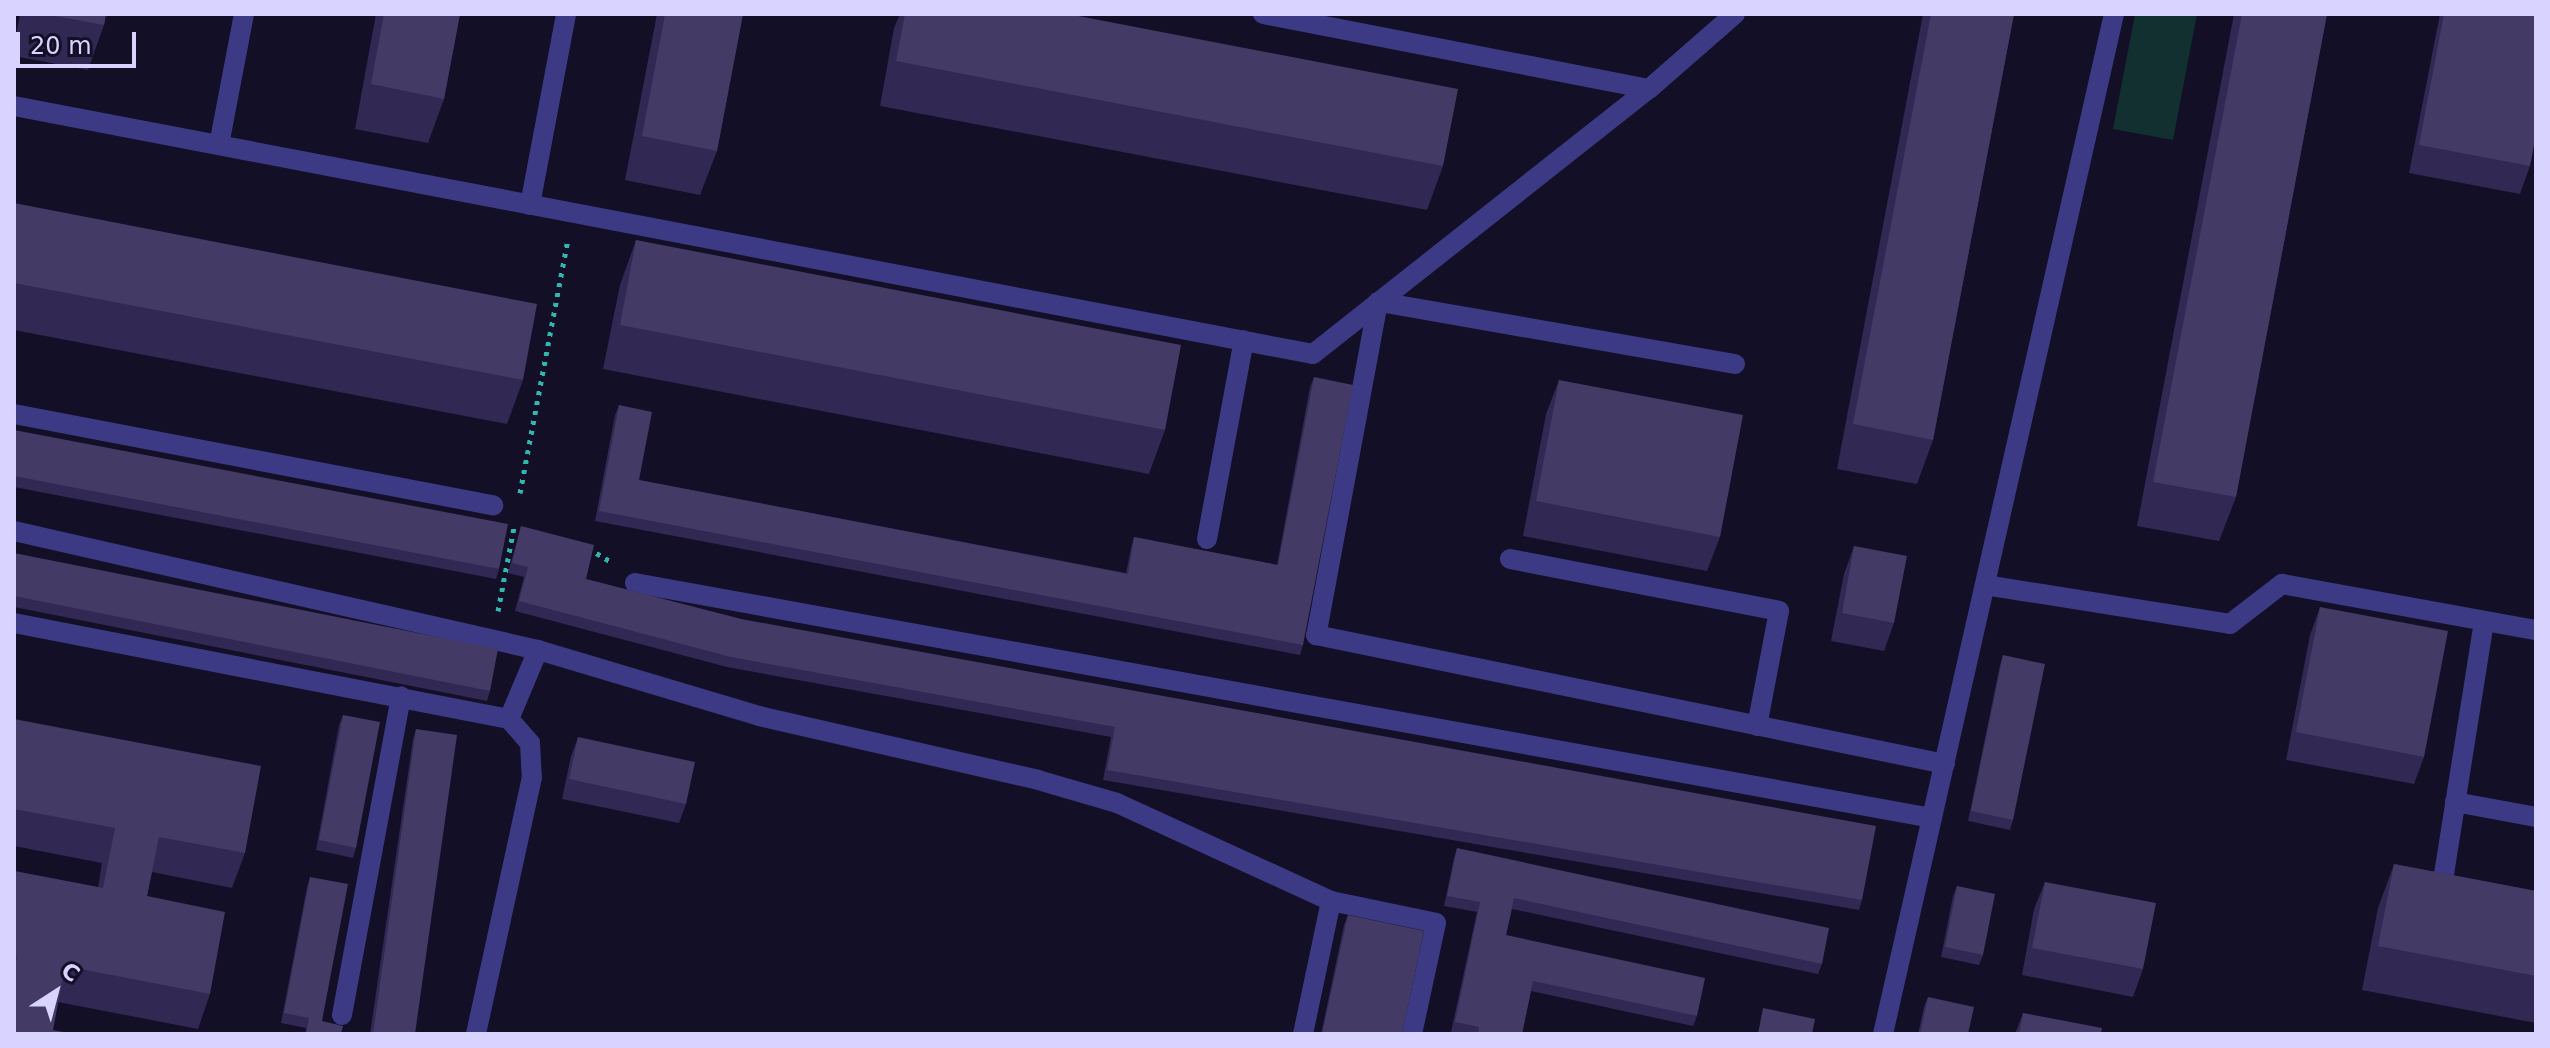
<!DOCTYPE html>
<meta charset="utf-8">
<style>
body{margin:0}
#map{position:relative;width:2550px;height:1048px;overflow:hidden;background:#130f26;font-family:"DejaVu Sans",sans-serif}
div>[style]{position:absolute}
.green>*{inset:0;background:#12302f}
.path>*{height:5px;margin-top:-2.5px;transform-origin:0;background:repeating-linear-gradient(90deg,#2fb8b0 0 4px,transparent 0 10px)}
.service>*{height:20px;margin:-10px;padding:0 10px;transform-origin:10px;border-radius:10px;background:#3d3a85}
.wall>*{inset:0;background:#312854}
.building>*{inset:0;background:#433a66}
span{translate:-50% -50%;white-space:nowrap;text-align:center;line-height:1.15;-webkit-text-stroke:6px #130f26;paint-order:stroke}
.frame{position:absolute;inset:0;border:16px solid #d9d4ff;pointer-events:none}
.north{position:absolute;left:16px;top:952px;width:80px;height:80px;-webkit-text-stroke:6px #130f26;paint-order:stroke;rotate:36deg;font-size:22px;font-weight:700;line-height:32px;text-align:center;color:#d9d4ff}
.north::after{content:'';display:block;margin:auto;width:28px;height:36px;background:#d9d4ff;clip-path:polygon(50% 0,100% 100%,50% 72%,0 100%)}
.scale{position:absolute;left:16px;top:32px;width:120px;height:36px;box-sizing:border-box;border:4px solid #d9d4ff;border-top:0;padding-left:10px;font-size:24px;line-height:28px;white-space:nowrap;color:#d9d4ff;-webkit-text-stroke:6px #130f26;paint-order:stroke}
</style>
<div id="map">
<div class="green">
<div style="clip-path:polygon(2135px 14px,2197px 14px,2173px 140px,2113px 129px)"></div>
</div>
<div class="path">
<div style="left:520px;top:493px;width:258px;rotate:-79.3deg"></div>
<div style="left:588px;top:548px;width:29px;rotate:31deg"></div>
<div style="left:498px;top:611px;width:86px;rotate:-79.2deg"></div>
</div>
<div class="service">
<div style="left:1263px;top:14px;width:393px;rotate:11deg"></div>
<div style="left:1649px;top:89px;width:114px;rotate:-41.1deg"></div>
<div style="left:14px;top:106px;width:1322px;rotate:10.81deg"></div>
<div style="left:1313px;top:354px;width:428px;rotate:-38.3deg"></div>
<div style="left:219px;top:145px;width:133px;rotate:-79.2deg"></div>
<div style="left:530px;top:205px;width:194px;rotate:-79.3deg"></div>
<div style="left:1735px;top:364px;width:362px;rotate:-170.1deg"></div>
<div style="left:1378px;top:302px;width:339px;rotate:100.5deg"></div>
<div style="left:1316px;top:635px;width:642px;rotate:11.59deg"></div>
<div style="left:14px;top:414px;width:488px;rotate:10.8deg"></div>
<div style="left:14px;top:531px;width:537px;rotate:12.79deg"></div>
<div style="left:538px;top:650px;width:231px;rotate:16.6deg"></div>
<div style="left:759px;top:716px;width:286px;rotate:12.9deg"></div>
<div style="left:1038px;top:780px;width:82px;rotate:16.2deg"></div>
<div style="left:1117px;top:803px;width:235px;rotate:24.6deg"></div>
<div style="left:1207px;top:539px;width:202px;rotate:-79.5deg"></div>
<div style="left:1510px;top:559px;width:274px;rotate:10.9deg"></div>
<div style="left:1779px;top:611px;width:117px;rotate:100.8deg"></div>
<div style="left:635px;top:583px;width:1318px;rotate:10.27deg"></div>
<div style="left:1985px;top:585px;width:248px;rotate:9deg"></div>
<div style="left:2230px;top:624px;width:66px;rotate:-37.6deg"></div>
<div style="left:2282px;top:584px;width:258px;rotate:10.3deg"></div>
<div style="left:14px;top:623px;width:504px;rotate:10.98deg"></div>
<div style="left:509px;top:719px;width:32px;rotate:49deg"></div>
<div style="left:530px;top:743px;width:34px;rotate:87deg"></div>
<div style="left:532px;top:777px;width:263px;rotate:102.3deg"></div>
<div style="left:509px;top:719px;width:75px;rotate:-67.2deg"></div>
<div style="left:2455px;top:802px;width:82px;rotate:10.5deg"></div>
<div style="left:2441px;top:893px;width:275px;rotate:-81deg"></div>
<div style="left:342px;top:1015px;width:324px;rotate:-79.5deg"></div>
<div style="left:1303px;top:1034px;width:136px;rotate:-78.1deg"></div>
<div style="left:1331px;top:901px;width:107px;rotate:11.8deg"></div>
<div style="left:1436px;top:923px;width:114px;rotate:102.2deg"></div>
<div style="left:1883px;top:1034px;width:1046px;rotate:-77.24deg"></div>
</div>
<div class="wall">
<div style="clip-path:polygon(20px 14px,106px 14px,104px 25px,88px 70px,14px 56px,14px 46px)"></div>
<div style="clip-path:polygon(376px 14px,460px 14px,444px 99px,428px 143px,355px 129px)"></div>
<div style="clip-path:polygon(657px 14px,743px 14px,717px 151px,700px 195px,625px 180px)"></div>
<div style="clip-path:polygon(900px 14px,1068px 14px,1443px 166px,1427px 210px,880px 106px,894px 28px)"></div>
<div style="clip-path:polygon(1923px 14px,2014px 14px,1933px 440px,1917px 484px,1837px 469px)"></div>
<div style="clip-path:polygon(2234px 14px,2327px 14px,2236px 497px,2219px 541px,2137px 526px)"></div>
<div style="clip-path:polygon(2440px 14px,2536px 14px,2530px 166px,2520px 194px,2409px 173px)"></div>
<div style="clip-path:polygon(14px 203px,523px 380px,507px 424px,14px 330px)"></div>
<div style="clip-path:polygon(636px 240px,1165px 430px,1149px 474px,603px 369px,620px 285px)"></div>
<div style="clip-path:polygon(1314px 377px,1303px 645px,1300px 655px,595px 521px,615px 415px,619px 405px,639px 480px,1126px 573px,1131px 548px,1134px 537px,1277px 565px,1310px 387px)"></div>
<div style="clip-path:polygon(1559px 380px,1720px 537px,1707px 571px,1523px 536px,1546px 414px)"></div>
<div style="clip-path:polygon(14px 430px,499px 569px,496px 579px,14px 487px)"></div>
<div style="clip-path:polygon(521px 526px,586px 579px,741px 619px,1862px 900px,1859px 910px,1103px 780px,1111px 737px,727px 667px,515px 611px,524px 577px,508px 573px)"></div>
<div style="clip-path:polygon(1854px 546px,1894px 623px,1884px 651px,1831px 641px,1844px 574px)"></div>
<div style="clip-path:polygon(14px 553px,490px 691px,487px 701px,14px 607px)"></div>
<div style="clip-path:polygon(2320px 607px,2424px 757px,2414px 784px,2286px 760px,2310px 635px)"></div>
<div style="clip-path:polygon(2003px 655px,2013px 820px,2010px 830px,1968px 821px,2000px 665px)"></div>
<div style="clip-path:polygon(343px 715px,356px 848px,353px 858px,316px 850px,339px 725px)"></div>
<div style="clip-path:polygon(14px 719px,245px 853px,232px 888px,152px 872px,147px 896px,210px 994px,198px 1029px,58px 1002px,14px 1034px,14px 871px,98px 887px,102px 863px,14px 846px)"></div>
<div style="clip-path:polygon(416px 729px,415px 1034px,370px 1034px,413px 739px)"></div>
<div style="clip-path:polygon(578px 737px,686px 804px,679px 823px,562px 799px,571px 756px)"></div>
<div style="clip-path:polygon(1457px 848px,1822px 964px,1818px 974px,1512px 909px,1506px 935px,1697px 1016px,1693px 1026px,1531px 991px,1522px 1034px,1463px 1034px,1451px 1032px,1477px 912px,1444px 906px,1454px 858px)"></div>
<div style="clip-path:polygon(2394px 864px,2536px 891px,2536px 1023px,2362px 990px,2378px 908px)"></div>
<div style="clip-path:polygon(310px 877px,322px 1021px,341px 1034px,305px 1034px,306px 1028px,281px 1023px,307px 887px)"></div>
<div style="clip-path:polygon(2045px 882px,2143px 969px,2133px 997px,2022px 975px,2034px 909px)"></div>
<div style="clip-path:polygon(1957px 886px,1983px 955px,1979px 965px,1941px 957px,1953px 896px)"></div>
<div style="clip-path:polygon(1348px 915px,1402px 1034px,1321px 1034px,1344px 925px)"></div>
<div style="clip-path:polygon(1928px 997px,1968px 1034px,1918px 1034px,1924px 1007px)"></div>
<div style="clip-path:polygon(2023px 1013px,2101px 1034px,2015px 1034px)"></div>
</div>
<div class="building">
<div style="clip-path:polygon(45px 14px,106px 14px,104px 25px)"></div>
<div style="clip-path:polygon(384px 14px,460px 14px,444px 99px,371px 84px)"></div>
<div style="clip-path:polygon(665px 14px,743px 14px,717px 151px,642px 136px)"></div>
<div style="clip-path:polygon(905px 14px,1068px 14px,1458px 89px,1443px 166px,896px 61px)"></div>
<div style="clip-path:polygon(1931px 14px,2014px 14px,1933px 440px,1853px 424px)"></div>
<div style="clip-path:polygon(2242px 14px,2327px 14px,2236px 497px,2153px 482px)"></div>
<div style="clip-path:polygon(2444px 14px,2536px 14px,2536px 135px,2530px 166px,2419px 145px)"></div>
<div style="clip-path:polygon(14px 203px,537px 304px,523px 380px,14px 283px)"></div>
<div style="clip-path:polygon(636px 240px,1181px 345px,1165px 430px,620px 325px)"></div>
<div style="clip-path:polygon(1314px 377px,1353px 385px,1303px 645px,599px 511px,619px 405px,652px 412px,639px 480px,1128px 574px,1134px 537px,1278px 565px)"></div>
<div style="clip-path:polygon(1559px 380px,1743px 415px,1720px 537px,1536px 501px)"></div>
<div style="clip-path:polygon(14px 430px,508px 524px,499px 569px,14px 476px)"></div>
<div style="clip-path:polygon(521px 526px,594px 545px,586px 579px,741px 619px,1876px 826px,1862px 900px,1107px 770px,1115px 727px,731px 657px,519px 601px,528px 567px,512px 563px)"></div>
<div style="clip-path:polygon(1854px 546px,1907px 556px,1894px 623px,1842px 613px)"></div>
<div style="clip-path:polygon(14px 553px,498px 649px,490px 691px,14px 596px)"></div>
<div style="clip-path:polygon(2320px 607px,2448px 631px,2424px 757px,2296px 732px)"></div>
<div style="clip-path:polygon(2003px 655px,2045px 664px,2013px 820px,1971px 811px)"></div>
<div style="clip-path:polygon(343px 715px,380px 722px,356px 848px,319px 840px)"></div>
<div style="clip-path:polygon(14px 719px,261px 766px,245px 853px,159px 837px,147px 896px,225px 912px,210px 994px,65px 966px,53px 1030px,74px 1034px,14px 1034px,14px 971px,17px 957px,14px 957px,14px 871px,103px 888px,115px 828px,14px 809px)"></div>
<div style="clip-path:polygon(416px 729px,457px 735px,415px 1034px,373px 1034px)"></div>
<div style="clip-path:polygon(578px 737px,695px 762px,686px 804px,569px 779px)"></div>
<div style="clip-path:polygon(1457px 848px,1829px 928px,1822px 964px,1514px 898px,1506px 935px,1705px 978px,1697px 1016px,1533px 981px,1522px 1034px,1478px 1034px,1479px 1027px,1455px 1022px,1480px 902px,1447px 896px)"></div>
<div style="clip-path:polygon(2394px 864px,2536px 891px,2536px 976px,2378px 946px)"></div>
<div style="clip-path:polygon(310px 877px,348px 884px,322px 1021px,343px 1026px,341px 1034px,306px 1034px,309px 1018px,284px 1013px)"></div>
<div style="clip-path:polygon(2045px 882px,2156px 903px,2143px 969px,2032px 948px)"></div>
<div style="clip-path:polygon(1957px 886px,1995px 894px,1983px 955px,1945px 947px)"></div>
<div style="clip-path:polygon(1348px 915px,1424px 931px,1402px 1034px,1322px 1034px)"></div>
<div style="clip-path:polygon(1928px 997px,1974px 1007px,1968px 1034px,1920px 1034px)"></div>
<div style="clip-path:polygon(1763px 1008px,1815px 1019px,1812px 1034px,1758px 1034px)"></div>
<div style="clip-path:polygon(2023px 1013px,2102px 1028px,2101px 1034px,2019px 1034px)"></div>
</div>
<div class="frame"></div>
<div class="north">С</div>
<div class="scale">20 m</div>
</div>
